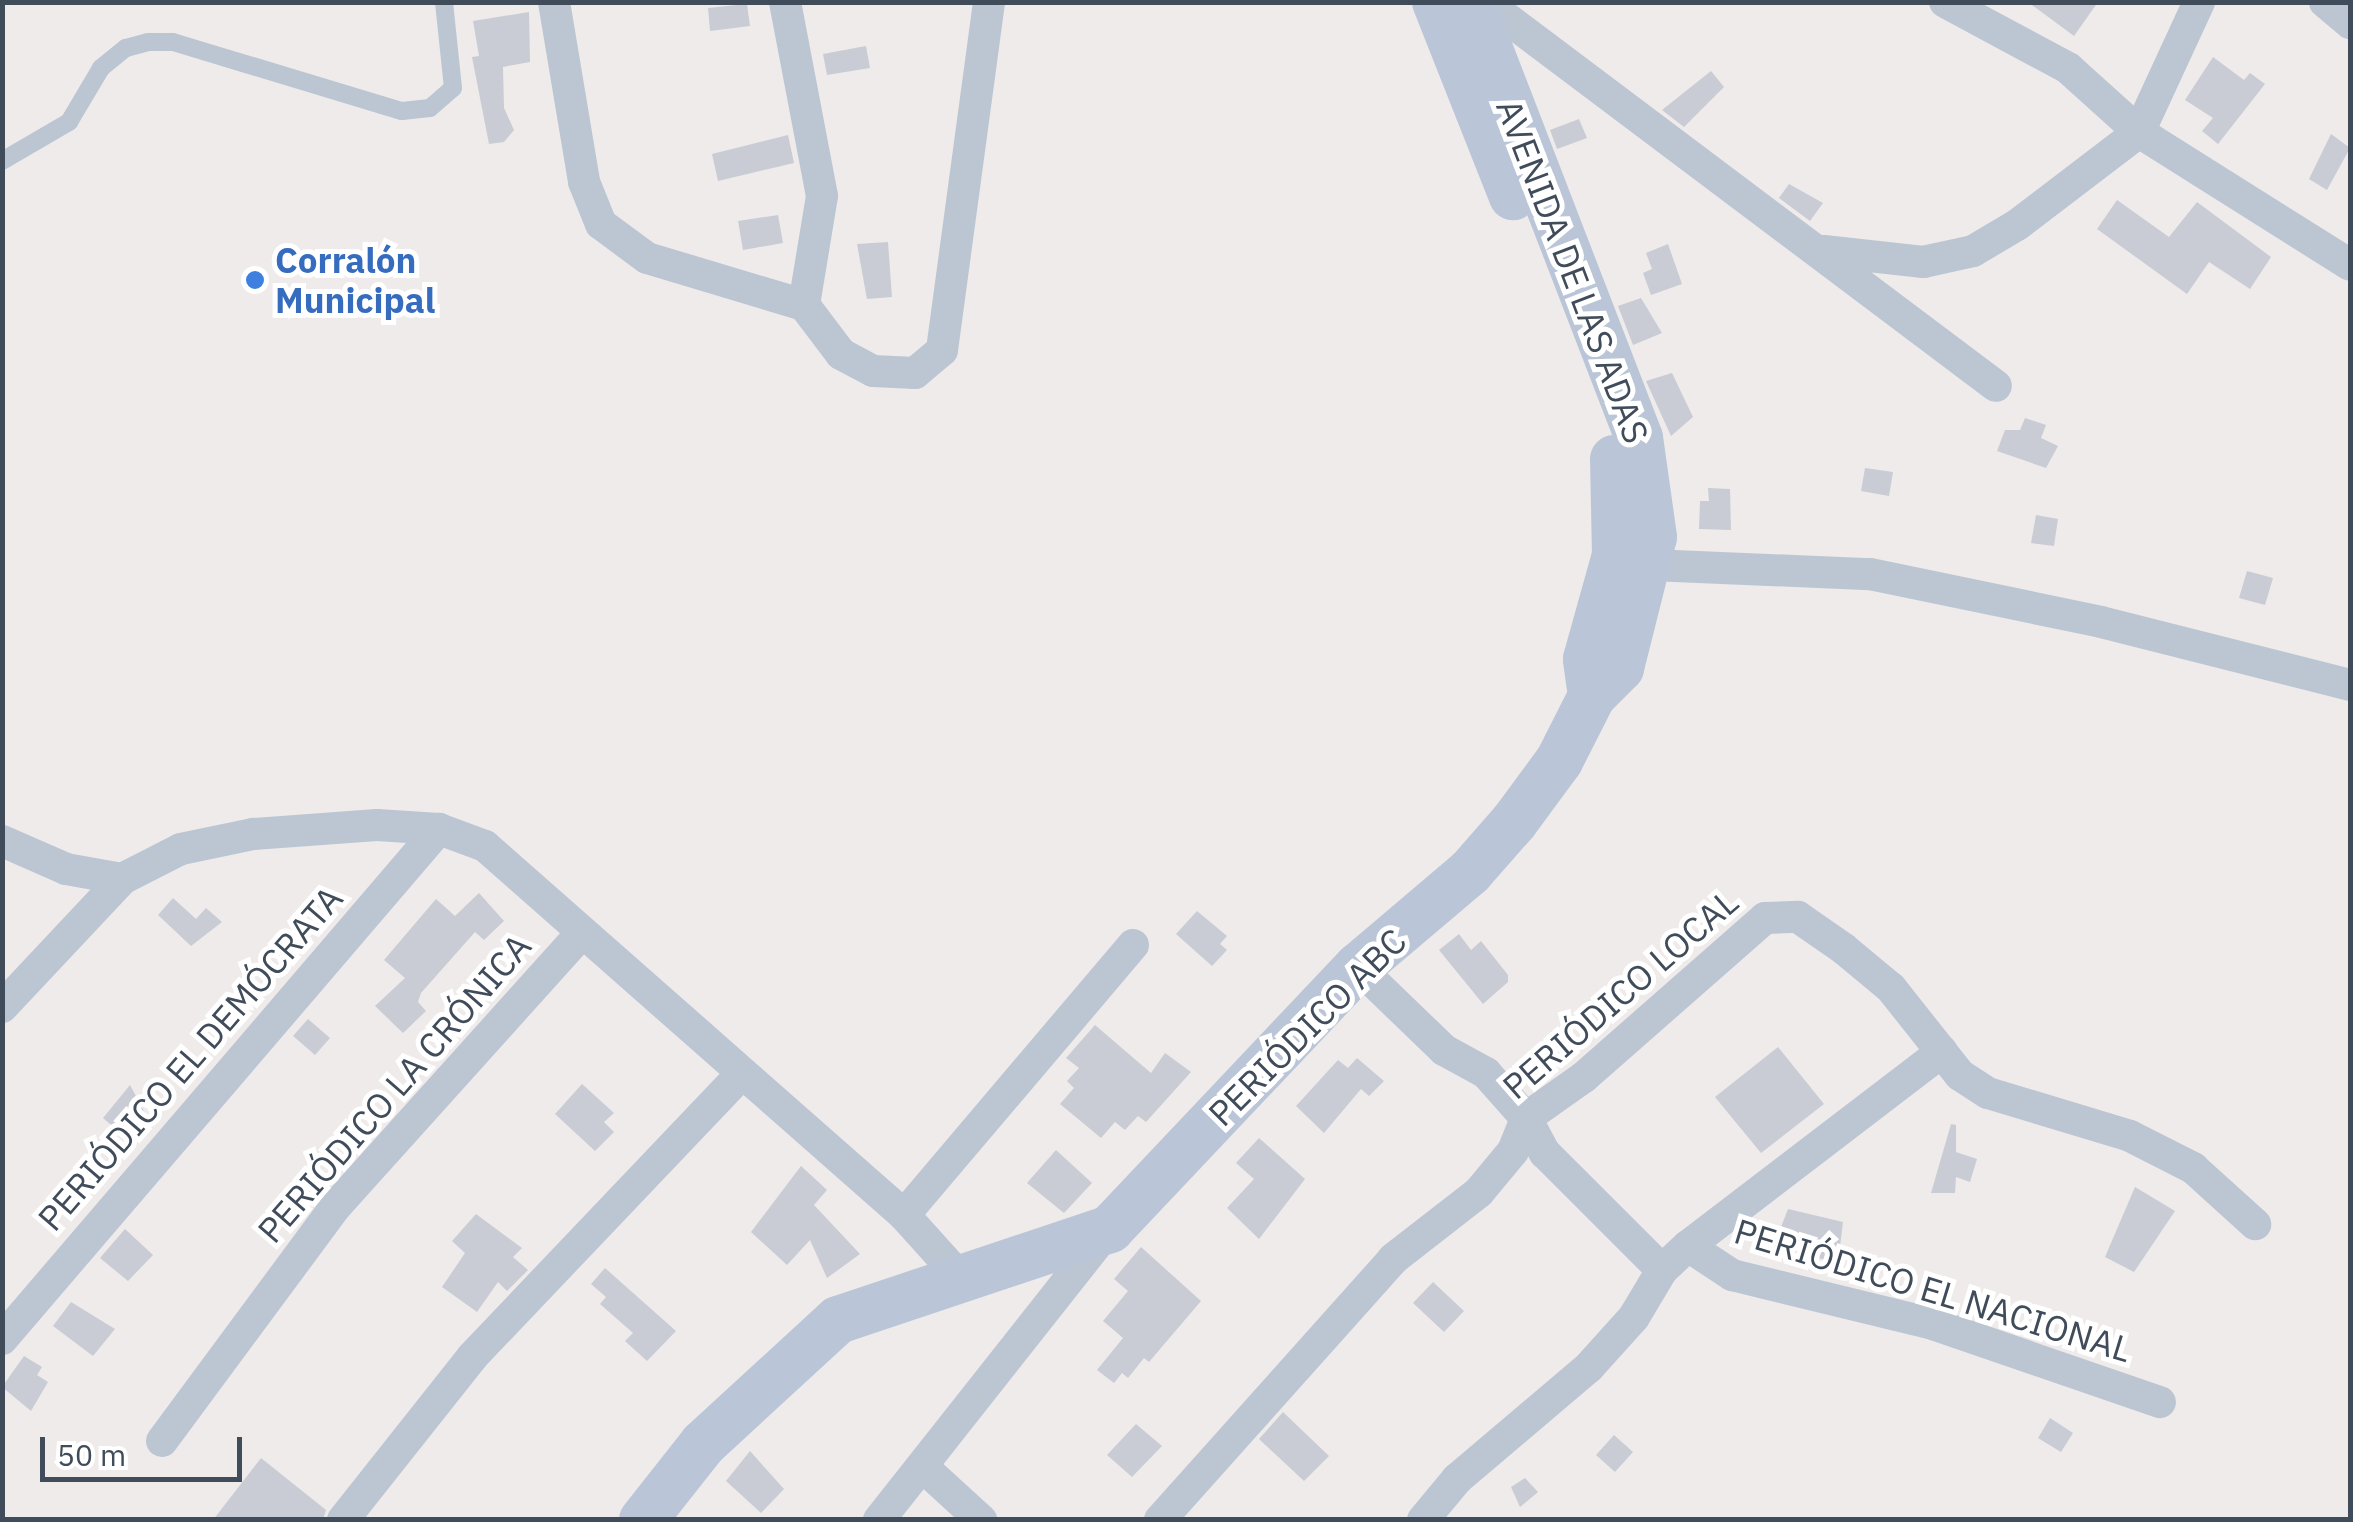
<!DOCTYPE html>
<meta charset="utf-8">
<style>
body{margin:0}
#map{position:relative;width:2353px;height:1522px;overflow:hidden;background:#eeebea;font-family:"IBM Plex Sans",sans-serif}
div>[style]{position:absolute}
.building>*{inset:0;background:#c9ccd4}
.lane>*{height:18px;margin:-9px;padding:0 9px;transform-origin:9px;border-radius:9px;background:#bcc6d3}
.street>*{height:32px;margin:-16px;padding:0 16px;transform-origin:16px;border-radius:16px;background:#bcc6d3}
.secondary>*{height:48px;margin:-24px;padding:0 24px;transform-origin:24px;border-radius:24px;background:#bac6d7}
.dots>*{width:28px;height:28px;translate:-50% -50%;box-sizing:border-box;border:5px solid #fff;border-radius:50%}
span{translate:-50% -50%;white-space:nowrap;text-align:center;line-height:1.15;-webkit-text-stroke:10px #fff;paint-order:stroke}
.shop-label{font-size:35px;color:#366cbe;font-weight:700}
.left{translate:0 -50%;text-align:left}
.street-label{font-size:35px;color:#414c5a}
.frame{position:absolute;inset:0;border:5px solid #414c5a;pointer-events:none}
.scale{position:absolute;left:40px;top:1437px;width:202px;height:45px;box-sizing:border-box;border:5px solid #414c5a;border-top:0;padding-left:12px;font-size:30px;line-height:35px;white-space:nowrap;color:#414c5a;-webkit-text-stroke:8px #fff;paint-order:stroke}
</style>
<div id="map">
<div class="building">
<div style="clip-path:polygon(2028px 2px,2098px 2px,2074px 36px)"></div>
<div style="clip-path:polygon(747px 4px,750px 26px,710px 31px,708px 8px)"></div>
<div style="clip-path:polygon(529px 12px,530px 62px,503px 67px,504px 108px,514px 130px,504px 142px,489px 144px,472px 57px,479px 56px,473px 21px)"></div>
<div style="clip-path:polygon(866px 46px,870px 68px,827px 75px,823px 54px)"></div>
<div style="clip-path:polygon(2213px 57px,2244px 80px,2250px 73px,2265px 84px,2218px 144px,2202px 131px,2213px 118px,2185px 100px)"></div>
<div style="clip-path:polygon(1711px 71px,1724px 87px,1684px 127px,1662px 110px)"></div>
<div style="clip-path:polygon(1579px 119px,1587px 138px,1557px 149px,1550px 130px)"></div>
<div style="clip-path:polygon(2331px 134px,2350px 148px,2327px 190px,2309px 179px)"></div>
<div style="clip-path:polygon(788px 135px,794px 163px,718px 181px,712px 154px)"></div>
<div style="clip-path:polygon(1789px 184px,1823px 203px,1810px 221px,1779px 198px)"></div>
<div style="clip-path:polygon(2117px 200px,2169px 237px,2197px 202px,2271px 257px,2250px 289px,2209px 262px,2187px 294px,2097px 229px)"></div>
<div style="clip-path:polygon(778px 215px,783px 243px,743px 250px,738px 221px)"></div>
<div style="clip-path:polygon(888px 242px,892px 297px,867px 299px,857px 244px)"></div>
<div style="clip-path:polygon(1668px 244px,1682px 284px,1651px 295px,1643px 273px,1652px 269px,1646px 253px)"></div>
<div style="clip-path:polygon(1641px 298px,1662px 333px,1633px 345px,1618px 306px)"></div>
<div style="clip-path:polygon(1672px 373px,1693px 417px,1671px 436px,1646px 381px)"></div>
<div style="clip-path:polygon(2025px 418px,2046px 425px,2041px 438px,2058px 446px,2046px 468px,1997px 451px,2005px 430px,2020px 430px)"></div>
<div style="clip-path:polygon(1865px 468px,1893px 472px,1889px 496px,1861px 491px)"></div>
<div style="clip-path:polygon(1708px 488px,1730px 489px,1731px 530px,1699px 529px,1700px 501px,1709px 501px)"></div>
<div style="clip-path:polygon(2036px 515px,2058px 519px,2054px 546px,2031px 543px)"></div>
<div style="clip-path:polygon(2247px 571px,2273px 578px,2265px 605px,2239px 598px)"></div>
<div style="clip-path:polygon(479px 893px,504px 921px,484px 940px,475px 932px,421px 993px,418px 1002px,426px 1011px,403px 1033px,375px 1006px,405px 978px,384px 960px,436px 899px,455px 916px)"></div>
<div style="clip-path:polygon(173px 898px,196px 919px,206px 908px,222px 922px,191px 946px,158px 915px)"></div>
<div style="clip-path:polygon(1197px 911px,1227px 936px,1220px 944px,1227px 950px,1212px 966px,1176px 934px)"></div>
<div style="clip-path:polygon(1459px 934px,1471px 950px,1481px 941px,1508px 975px,1508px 982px,1483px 1004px,1439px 950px)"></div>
<div style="clip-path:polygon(308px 1019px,330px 1038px,315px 1055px,293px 1036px)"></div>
<div style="clip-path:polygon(1095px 1025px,1151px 1073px,1165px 1053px,1191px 1072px,1146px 1122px,1138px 1116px,1125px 1130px,1115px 1122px,1101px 1138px,1060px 1104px,1074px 1088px,1067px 1081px,1079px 1068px,1066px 1058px)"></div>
<div style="clip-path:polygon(1778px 1047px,1824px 1104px,1761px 1153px,1715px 1097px)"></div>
<div style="clip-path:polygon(1357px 1058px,1384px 1081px,1369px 1096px,1361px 1089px,1324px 1133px,1296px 1106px,1338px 1060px,1348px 1068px)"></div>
<div style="clip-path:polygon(582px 1084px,614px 1113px,604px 1122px,614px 1132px,595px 1151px,555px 1114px)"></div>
<div style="clip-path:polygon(130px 1085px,147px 1117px,144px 1131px,124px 1136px,103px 1118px)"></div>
<div style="clip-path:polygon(1951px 1124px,1956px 1125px,1956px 1152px,1977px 1159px,1970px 1182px,1956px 1177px,1955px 1193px,1931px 1193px)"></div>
<div style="clip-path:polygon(1259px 1138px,1305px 1179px,1259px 1239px,1227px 1208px,1254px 1179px,1236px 1163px)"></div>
<div style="clip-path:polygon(1056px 1150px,1092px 1183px,1064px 1213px,1027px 1183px)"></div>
<div style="clip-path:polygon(801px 1166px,827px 1190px,814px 1205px,860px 1254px,827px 1278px,810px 1240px,787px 1265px,751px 1232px)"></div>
<div style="clip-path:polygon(2135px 1187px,2175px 1211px,2134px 1272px,2105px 1257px)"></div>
<div style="clip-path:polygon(1788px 1209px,1843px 1222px,1838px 1263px,1786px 1250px,1781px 1227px)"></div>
<div style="clip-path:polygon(476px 1214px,522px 1248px,513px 1257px,528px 1270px,507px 1291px,498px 1282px,477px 1312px,442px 1287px,465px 1253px,452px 1241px)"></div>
<div style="clip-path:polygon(125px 1229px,153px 1255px,128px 1281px,100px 1258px)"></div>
<div style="clip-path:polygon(1141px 1247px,1201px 1301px,1149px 1362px,1144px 1358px,1128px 1378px,1122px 1373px,1114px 1383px,1097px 1370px,1123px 1338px,1103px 1321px,1128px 1291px,1114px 1279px)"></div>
<div style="clip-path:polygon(605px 1268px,676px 1331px,647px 1361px,625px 1341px,633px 1333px,600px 1304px,606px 1297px,591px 1284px)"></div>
<div style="clip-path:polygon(1433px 1282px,1464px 1311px,1444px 1332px,1413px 1303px)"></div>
<div style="clip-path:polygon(71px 1302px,115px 1329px,93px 1356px,53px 1326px)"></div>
<div style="clip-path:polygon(24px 1356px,42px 1367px,37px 1375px,48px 1382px,31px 1411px,2px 1387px)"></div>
<div style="clip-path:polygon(1283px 1412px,1329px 1456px,1304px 1481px,1259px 1439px)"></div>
<div style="clip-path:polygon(2050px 1418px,2073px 1433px,2061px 1452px,2038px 1438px)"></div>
<div style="clip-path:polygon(1136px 1424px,1162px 1446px,1132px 1477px,1107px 1455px)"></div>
<div style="clip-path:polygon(1614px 1435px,1633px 1452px,1615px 1472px,1596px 1455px)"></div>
<div style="clip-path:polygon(750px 1451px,784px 1489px,761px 1513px,726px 1481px)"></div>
<div style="clip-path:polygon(261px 1458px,326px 1510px,323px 1520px,213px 1520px)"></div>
<div style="clip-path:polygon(1525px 1478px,1538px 1492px,1520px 1507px,1511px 1487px)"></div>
</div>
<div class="lane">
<div style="left:2px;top:161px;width:78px;rotate:-30.2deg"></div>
<div style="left:69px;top:122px;width:63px;rotate:-59.3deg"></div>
<div style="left:101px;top:68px;width:32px;rotate:-39deg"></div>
<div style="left:126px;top:48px;width:23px;rotate:-15deg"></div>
<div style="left:148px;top:42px;width:25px"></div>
<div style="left:173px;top:42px;width:239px;rotate:16.8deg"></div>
<div style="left:402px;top:111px;width:28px;rotate:-6deg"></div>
<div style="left:430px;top:108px;width:30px;rotate:-41deg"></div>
<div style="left:453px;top:88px;width:86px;rotate:-96deg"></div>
</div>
<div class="street">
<div style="left:554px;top:2px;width:182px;rotate:80.5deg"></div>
<div style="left:584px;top:182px;width:45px;rotate:68deg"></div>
<div style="left:601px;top:224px;width:57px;rotate:36.5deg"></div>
<div style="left:647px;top:258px;width:164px;rotate:16.7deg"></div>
<div style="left:804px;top:305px;width:61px;rotate:52.9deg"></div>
<div style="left:841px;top:354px;width:36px;rotate:28deg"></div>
<div style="left:873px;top:371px;width:42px;rotate:2.7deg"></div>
<div style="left:915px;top:373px;width:35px;rotate:-40deg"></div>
<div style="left:942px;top:350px;width:351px;rotate:-82.3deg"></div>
<div style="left:785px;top:2px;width:197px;rotate:79.2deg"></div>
<div style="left:822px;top:196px;width:110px;rotate:99.4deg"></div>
<div style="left:1485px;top:2px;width:639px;rotate:36.92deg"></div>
<div style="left:1945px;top:2px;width:140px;rotate:28.2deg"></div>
<div style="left:2068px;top:68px;width:96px;rotate:42deg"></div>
<div style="left:2139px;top:132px;width:249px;rotate:32.2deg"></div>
<div style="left:2325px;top:2px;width:33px;rotate:40deg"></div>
<div style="left:1824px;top:251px;width:100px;rotate:6.3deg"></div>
<div style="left:1923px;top:262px;width:51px;rotate:-12.4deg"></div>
<div style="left:1973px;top:251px;width:51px;rotate:-30.6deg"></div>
<div style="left:2017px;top:225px;width:153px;rotate:-37.3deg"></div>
<div style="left:2139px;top:132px;width:143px;rotate:-65.2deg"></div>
<div style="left:1651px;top:565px;width:219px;rotate:2.4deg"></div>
<div style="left:1870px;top:574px;width:236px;rotate:11.7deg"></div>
<div style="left:2101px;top:622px;width:257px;rotate:14.2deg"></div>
<div style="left:2px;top:841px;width:70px;rotate:23.6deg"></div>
<div style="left:66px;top:869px;width:57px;rotate:10.1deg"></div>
<div style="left:1358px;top:967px;width:120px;rotate:44deg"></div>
<div style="left:1444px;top:1050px;width:48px;rotate:28.7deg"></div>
<div style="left:1486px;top:1073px;width:60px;rotate:48.4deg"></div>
<div style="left:1526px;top:1118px;width:40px;rotate:62deg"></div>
<div style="left:1545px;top:1153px;width:165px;rotate:45deg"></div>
<div style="left:2px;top:1007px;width:175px;rotate:-46.8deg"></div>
<div style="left:122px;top:879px;width:66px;rotate:-27deg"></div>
<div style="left:181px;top:849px;width:74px;rotate:-11.8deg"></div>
<div style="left:253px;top:834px;width:124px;rotate:-4.2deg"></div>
<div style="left:377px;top:825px;width:62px;rotate:3.7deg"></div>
<div style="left:439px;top:829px;width:49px;rotate:20.3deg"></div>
<div style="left:485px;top:846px;width:558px;rotate:41.37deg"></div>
<div style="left:1688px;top:1246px;width:53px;rotate:33.4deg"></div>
<div style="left:1732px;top:1275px;width:207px;rotate:13.7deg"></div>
<div style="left:1933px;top:1324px;width:240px;rotate:19deg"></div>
<div style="left:958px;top:1275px;width:81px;rotate:-132deg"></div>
<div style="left:904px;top:1215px;width:354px;rotate:-49.7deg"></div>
<div style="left:2px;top:1339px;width:672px;rotate:-49.41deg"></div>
<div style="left:162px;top:1441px;width:292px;rotate:-53.5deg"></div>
<div style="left:336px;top:1206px;width:366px;rotate:-48deg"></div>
<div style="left:923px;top:1467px;width:79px;rotate:42.4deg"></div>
<div style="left:343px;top:1520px;width:208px;rotate:-51.6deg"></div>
<div style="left:472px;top:1357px;width:388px;rotate:-46.4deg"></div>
<div style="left:879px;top:1520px;width:371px;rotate:-51.7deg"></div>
<div style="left:1160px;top:1520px;width:350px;rotate:-48.2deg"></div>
<div style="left:1393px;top:1259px;width:109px;rotate:-37.9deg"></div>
<div style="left:1479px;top:1192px;width:53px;rotate:-50.3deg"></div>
<div style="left:1513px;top:1151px;width:35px;rotate:-68deg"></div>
<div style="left:1526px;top:1118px;width:71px;rotate:-35.3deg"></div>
<div style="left:1584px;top:1077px;width:241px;rotate:-41.3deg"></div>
<div style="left:1765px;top:918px;width:33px;rotate:-2deg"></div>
<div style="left:1798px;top:917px;width:56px;rotate:34.8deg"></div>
<div style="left:1844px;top:949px;width:61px;rotate:39.7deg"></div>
<div style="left:1891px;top:988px;width:111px;rotate:51.6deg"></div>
<div style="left:1960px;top:1075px;width:33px;rotate:33deg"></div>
<div style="left:1988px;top:1093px;width:148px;rotate:16.8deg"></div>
<div style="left:2130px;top:1136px;width:71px;rotate:26.9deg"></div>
<div style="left:2193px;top:1168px;width:84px;rotate:42.1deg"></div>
<div style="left:1423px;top:1520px;width:53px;rotate:-50.3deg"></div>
<div style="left:1457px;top:1479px;width:173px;rotate:-40.3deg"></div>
<div style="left:1589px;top:1367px;width:67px;rotate:-48deg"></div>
<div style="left:1634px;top:1317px;width:55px;rotate:-59.2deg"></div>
<div style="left:1662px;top:1270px;width:35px;rotate:-43deg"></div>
<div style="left:1688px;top:1246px;width:320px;rotate:-37.4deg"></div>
</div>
<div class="secondary">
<div style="left:1436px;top:2px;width:209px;rotate:68.4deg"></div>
<div style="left:1592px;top:696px;width:37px;rotate:-98deg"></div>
<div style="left:1587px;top:659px;width:108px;rotate:-74.4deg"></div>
<div style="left:1616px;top:555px;width:96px;rotate:-91.2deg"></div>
<div style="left:643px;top:1520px;width:97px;rotate:-51.7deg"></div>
<div style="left:703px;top:1444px;width:183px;rotate:-42.6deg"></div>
<div style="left:838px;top:1320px;width:287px;rotate:-18.5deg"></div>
<div style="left:1110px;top:1229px;width:361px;rotate:-46.6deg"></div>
<div style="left:1358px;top:967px;width:147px;rotate:-40.3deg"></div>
<div style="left:1470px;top:872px;width:67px;rotate:-48.7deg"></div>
<div style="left:1514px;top:822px;width:76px;rotate:-53.6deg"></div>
<div style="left:1559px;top:761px;width:73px;rotate:-63.1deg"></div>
<div style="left:1592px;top:696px;width:40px;rotate:-45deg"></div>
<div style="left:1620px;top:668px;width:135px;rotate:-75.9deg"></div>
<div style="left:1653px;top:537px;width:100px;rotate:-98deg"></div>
<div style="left:1639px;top:438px;width:467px;rotate:-111.1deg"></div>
</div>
<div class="dots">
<div style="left:255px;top:280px;background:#3f7fe0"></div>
</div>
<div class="shop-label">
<span class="left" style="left:275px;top:280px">Corralón<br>Municipal</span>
</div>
<div class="street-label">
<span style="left:1573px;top:271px;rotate:69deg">AVENIDA DE LAS ADAS</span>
<span style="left:1620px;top:994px;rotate:-41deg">PERIÓDICO LOCAL</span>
<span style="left:1307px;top:1027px;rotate:-45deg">PERIÓDICO ABC</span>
<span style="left:190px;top:1058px;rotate:-49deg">PERIÓDICO EL DEMÓCRATA</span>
<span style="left:394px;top:1088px;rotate:-49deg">PERIÓDICO LA CRÓNICA</span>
<span style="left:1933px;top:1290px;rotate:17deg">PERIÓDICO EL NACIONAL</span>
</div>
<div class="frame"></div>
<div class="scale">50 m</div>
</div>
